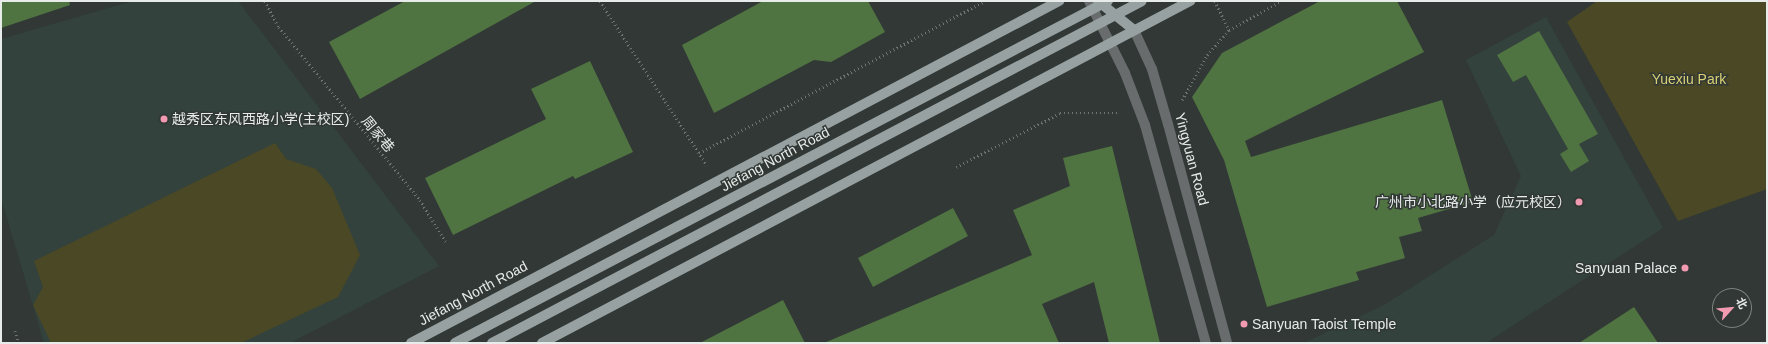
<!DOCTYPE html>
<meta charset="utf-8">
<style>
body{margin:0}
#map{position:relative;width:1768px;height:344px;overflow:hidden;background:#313835;font-family:Arial,"Noto Sans SC",sans-serif}
div>[style]{position:absolute}
.built>*{inset:0;background:#33423c}
.green>*{inset:0;background:#4b4825}
.building>*{inset:0;background:#507342}
.path>*{height:2.5px;margin-top:-1.25px;transform-origin:0;background:repeating-linear-gradient(90deg,#6d7471 0 1px,transparent 0 4px)}
.minor>*{height:10px;margin:-5px;padding:0 5px;transform-origin:5px;border-radius:5px;background:#686c6d}
.major>*{height:10px;margin:-5px;padding:0 5px;transform-origin:5px;border-radius:5px;background:#98a1a2}
.dots>*{width:11px;height:11px;translate:-50% -50%;box-sizing:border-box;border:2px solid #313835;border-radius:50%}
span{translate:-50% -50%;white-space:nowrap;text-align:center;line-height:1.15;-webkit-text-stroke:3px #313835;paint-order:stroke}
.park-label{font-size:14px;color:#dad175}
.poi-label{font-size:14px;color:#e7ecea}
.left{translate:0 -50%;text-align:left}
.right{translate:-100% -50%;text-align:right}
.street-label{font-size:14px;color:#e7ecea}
.frame{position:absolute;inset:0;border:2px solid #e7ecea;pointer-events:none}
.north{position:absolute;left:1712px;top:288px;width:40px;height:40px;box-sizing:border-box;background:#313835;border:1px solid #7a807d;border-radius:50%;rotate:63deg;font-size:11px;font-weight:700;line-height:16px;text-align:center;color:#e7ecea}
.north::after{content:'';display:block;margin:auto;width:14px;height:18px;background:#f19ab1;clip-path:polygon(50% 0,100% 100%,50% 72%,0 100%)}
</style>
<div id="map">
<div class="built">
<div style="clip-path:polygon(133px 1px,238px 1px,439px 266px,290px 343px,44px 343px,1px 198px,1px 39px)"></div>
<div style="clip-path:polygon(1546px 17px,1663px 228px,1486px 343px,1304px 343px,1384px 305px,1494px 235px,1521px 176px,1466px 60px)"></div>
</div>
<div class="green">
<div style="clip-path:polygon(1597px 1px,1767px 1px,1767px 189px,1678px 221px,1567px 22px)"></div>
<div style="clip-path:polygon(275px 143px,286px 159px,316px 169px,332px 188px,360px 255px,338px 297px,241px 343px,51px 343px,33px 305px,43px 287px,34px 261px)"></div>
</div>
<div class="building">
<div style="clip-path:polygon(1px 1px,69px 1px,70px 5px,1px 28px)"></div>
<div style="clip-path:polygon(405px 1px,536px 1px,360px 99px,329px 42px)"></div>
<div style="clip-path:polygon(763px 1px,868px 1px,885px 32px,831px 62px,814px 60px,714px 113px,682px 45px)"></div>
<div style="clip-path:polygon(1320px 1px,1397px 1px,1424px 52px,1245px 141px,1251px 157px,1442px 100px,1473px 202px,1418px 218px,1422px 231px,1399px 237px,1405px 258px,1356px 272px,1359px 280px,1267px 307px,1224px 160px,1192px 97px,1222px 53px)"></div>
<div style="clip-path:polygon(1539px 31px,1598px 134px,1579px 144px,1589px 161px,1571px 172px,1560px 154px,1568px 149px,1526px 75px,1513px 82px,1497px 55px)"></div>
<div style="clip-path:polygon(590px 61px,633px 152px,575px 179px,573px 176px,453px 235px,425px 178px,546px 119px,531px 89px)"></div>
<div style="clip-path:polygon(1112px 146px,1160px 343px,1109px 343px,1094px 282px,1042px 304px,1059px 343px,824px 343px,1032px 255px,1013px 210px,1070px 186px,1063px 158px)"></div>
<div style="clip-path:polygon(953px 208px,968px 236px,873px 287px,858px 258px)"></div>
<div style="clip-path:polygon(783px 300px,805px 343px,700px 343px)"></div>
<div style="clip-path:polygon(1634px 307px,1658px 343px,1579px 343px)"></div>
</div>
<div class="path">
<div style="left:265px;top:1px;width:30px;rotate:62deg"></div>
<div style="left:279px;top:27px;width:223px;rotate:50.8deg"></div>
<div style="left:420px;top:200px;width:49px;rotate:58.2deg"></div>
<div style="left:600px;top:1px;width:196px;rotate:56.9deg"></div>
<div style="left:1215px;top:1px;width:32px;rotate:64deg"></div>
<div style="left:1182px;top:100px;width:51px;rotate:-60.9deg"></div>
<div style="left:1207px;top:55px;width:33px;rotate:-49deg"></div>
<div style="left:1229px;top:30px;width:60px;rotate:-29.1deg"></div>
<div style="left:699px;top:153px;width:324px;rotate:-28deg"></div>
<div style="left:956px;top:167px;width:117px;rotate:-27.4deg"></div>
<div style="left:1060px;top:113px;width:60px"></div>
<div style="left:15px;top:331px;width:13px;rotate:72deg"></div>
</div>
<div class="minor">
<div style="left:1089px;top:1px;width:80px;rotate:63.4deg"></div>
<div style="left:1125px;top:73px;width:56px;rotate:69deg"></div>
<div style="left:1145px;top:125px;width:226px;rotate:74.4deg"></div>
<div style="left:1134px;top:30px;width:43px;rotate:65.2deg"></div>
<div style="left:1152px;top:69px;width:57px;rotate:73.8deg"></div>
<div style="left:1168px;top:124px;width:227px;rotate:74.9deg"></div>
</div>
<div class="major">
<div style="left:1098px;top:1px;width:46px;rotate:38.9deg"></div>
<div style="left:411px;top:343px;width:733px;rotate:-27.82deg"></div>
<div style="left:455px;top:343px;width:737px;rotate:-27.64deg"></div>
<div style="left:492px;top:343px;width:734px;rotate:-27.75deg"></div>
<div style="left:542px;top:343px;width:733px;rotate:-27.82deg"></div>
</div>
<div class="dots">
<div style="left:164px;top:119px;background:#f19ab1"></div>
<div style="left:1579px;top:202px;background:#f19ab1"></div>
<div style="left:1685px;top:268px;background:#f19ab1"></div>
<div style="left:1244px;top:324px;background:#f19ab1"></div>
</div>
<div class="park-label">
<span style="left:1689px;top:79px">Yuexiu Park</span>
</div>
<div class="poi-label">
<span class="left" style="left:172px;top:119px">越秀区东风西路小学(主校区)</span>
<span class="right" style="left:1571px;top:202px">广州市小北路小学（应元校区）</span>
<span class="right" style="left:1677px;top:268px">Sanyuan Palace</span>
<span class="left" style="left:1252px;top:324px">Sanyuan Taoist Temple</span>
</div>
<div class="street-label">
<span style="left:378px;top:134px;rotate:50deg">周家巷</span>
<span style="left:775px;top:159px;rotate:-28deg">Jiefang North Road</span>
<span style="left:1192px;top:159px;rotate:75deg">Yingyuan Road</span>
<span style="left:473px;top:293px;rotate:-28deg">Jiefang North Road</span>
</div>
<div class="frame"></div>
<div class="north">北</div>
</div>
